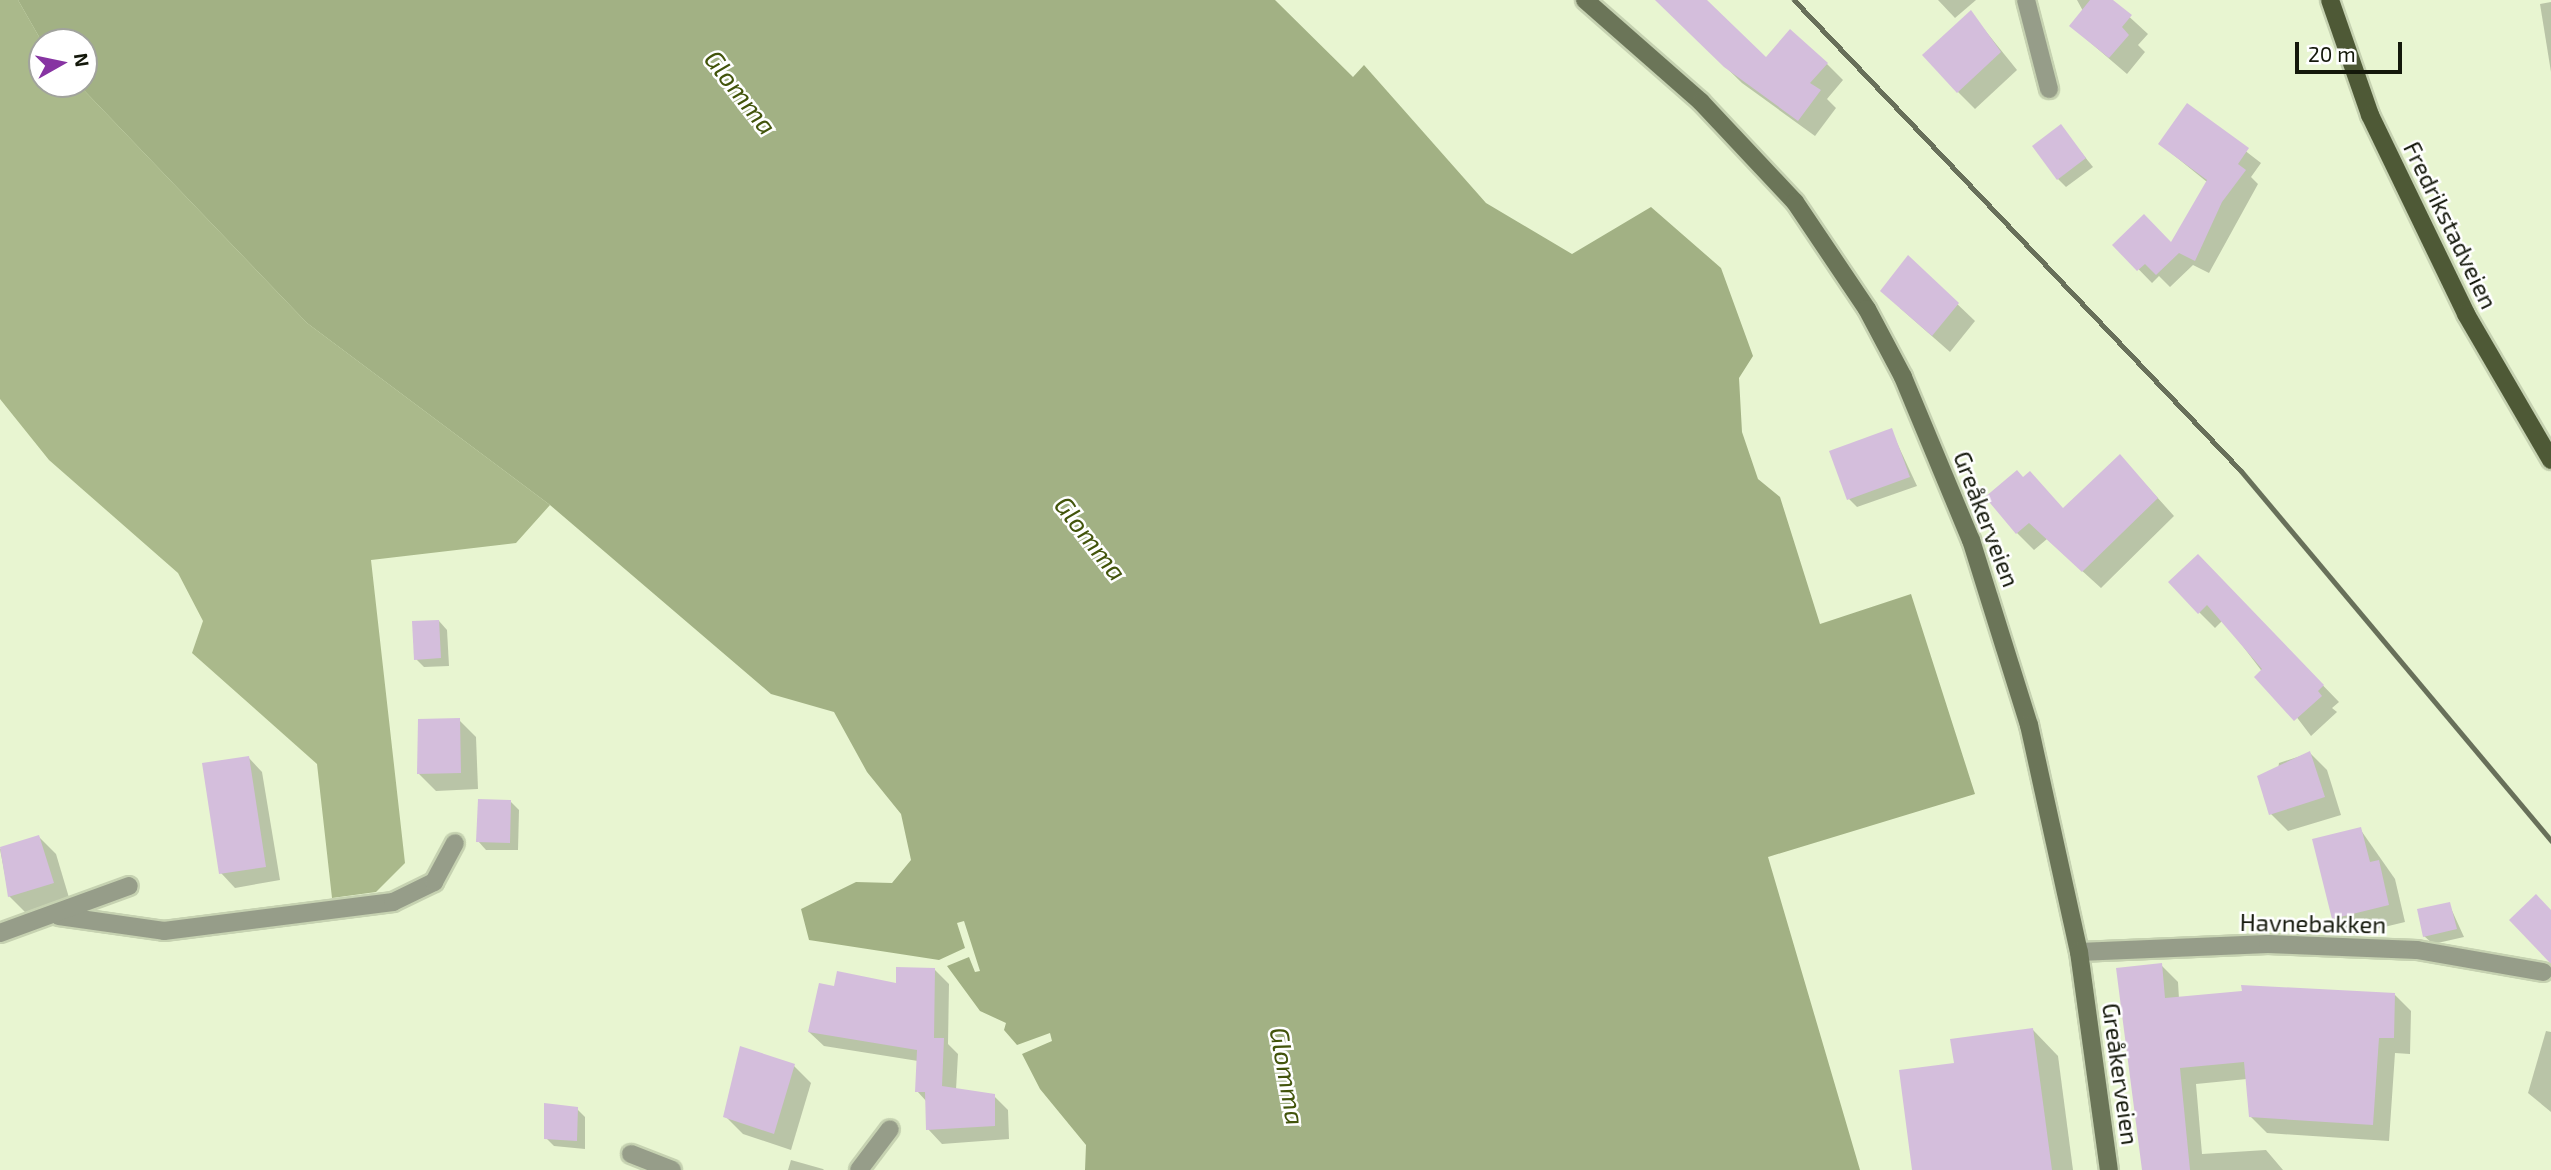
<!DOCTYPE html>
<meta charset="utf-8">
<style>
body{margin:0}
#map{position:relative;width:2551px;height:1170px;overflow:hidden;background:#e8f5d1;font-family:"Exo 2",sans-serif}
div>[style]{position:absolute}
.forest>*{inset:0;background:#aab98b}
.water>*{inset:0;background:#a2b184}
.shadow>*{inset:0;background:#0003}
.building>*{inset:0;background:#d4bedc}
.roads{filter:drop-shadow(2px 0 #c6d2b1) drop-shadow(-2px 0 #c6d2b1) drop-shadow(0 2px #c6d2b1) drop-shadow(0 -2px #c6d2b1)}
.street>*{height:18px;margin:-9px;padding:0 9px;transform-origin:9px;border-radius:9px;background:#969d89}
.secondary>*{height:18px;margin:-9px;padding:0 9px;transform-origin:9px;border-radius:9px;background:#6b7558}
.primary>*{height:18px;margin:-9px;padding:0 9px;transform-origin:9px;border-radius:9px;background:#4e5936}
.rail>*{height:5px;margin:-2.5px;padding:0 2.5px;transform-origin:2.5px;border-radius:2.5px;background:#68705a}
span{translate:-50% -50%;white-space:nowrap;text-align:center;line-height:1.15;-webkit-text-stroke:5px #fff;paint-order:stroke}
.street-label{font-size:24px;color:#14180b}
.water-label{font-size:26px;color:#42540b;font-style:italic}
.north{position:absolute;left:28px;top:28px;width:70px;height:70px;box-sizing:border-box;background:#fff;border:2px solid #a1a39d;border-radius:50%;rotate:81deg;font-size:19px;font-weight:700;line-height:28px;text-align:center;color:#14180b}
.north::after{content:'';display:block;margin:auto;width:24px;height:32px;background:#8734a2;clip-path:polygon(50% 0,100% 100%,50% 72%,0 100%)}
.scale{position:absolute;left:2295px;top:42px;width:107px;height:32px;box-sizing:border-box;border:4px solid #14180b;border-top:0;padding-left:9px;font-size:21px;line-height:24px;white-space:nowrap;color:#14180b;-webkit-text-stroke:5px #fff;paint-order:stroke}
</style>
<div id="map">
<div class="forest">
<div style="clip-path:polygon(0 0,18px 0,42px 42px,42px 84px,78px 84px,307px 323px,550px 505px,516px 543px,371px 560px,405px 863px,376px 892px,332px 898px,317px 764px,192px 653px,203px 621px,178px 573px,49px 460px,0 399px)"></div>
</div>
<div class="water">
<div style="clip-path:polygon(18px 0,1275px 0,1353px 77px,1364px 65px,1486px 203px,1572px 254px,1651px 207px,1721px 268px,1753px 356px,1739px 378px,1742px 432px,1758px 479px,1780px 497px,1820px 624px,1911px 594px,1975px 794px,1768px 857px,1860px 1170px,1085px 1170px,1086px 1145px,1040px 1089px,1022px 1054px,1052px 1041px,1050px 1033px,1017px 1045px,1004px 1030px,1006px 1023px,980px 1011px,947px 966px,969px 957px,975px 972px,980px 971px,964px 921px,957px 923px,965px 948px,939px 960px,809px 940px,801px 909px,856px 882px,892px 883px,911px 860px,901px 814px,867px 772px,834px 712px,771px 694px,550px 505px,307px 323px,78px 84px,84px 84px,84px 42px,42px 42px)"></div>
</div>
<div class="shadow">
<div style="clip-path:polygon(1657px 0,1706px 0,1766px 60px,1827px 64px,1843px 80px,1827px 99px,1836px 108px,1815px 136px,1742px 83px)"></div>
<div style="clip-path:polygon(1938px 0,1976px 0,1955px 18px)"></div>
<div style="clip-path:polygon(2077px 0,2111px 0,2148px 34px,2138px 45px,2145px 52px,2127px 74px,2071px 26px,2083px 11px)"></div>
<div style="clip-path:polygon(2551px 2px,2551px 72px,2540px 4px)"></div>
<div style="clip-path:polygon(1971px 13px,2017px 70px,1975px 109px,1958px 92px)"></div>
<div style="clip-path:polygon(2187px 106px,2261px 163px,2251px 177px,2258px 184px,2209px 273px,2193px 265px,2170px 287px,2159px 276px,2152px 283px,2115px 245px,2172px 245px,2207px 182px,2160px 144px)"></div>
<div style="clip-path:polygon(2061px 127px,2093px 167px,2066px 187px,2058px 179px)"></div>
<div style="clip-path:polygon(1909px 258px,1975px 321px,1950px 352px,1900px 308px)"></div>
<div style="clip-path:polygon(1891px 430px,1917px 486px,1857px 507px,1849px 499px)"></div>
<div style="clip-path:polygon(2120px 456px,2174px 516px,2101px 588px,2047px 539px,2034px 550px,2017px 533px,2017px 473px,2063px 509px)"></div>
<div style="clip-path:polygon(2213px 572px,2339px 702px,2332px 708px,2337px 712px,2311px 736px,2223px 620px,2215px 628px,2199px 612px)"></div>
<div style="clip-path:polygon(439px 621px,447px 630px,449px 666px,424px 667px,416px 659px)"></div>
<div style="clip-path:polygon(459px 720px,476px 737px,478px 789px,436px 791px,418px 773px)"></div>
<div style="clip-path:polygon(2310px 753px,2327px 770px,2341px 815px,2288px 831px,2271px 814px,2279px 763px)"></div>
<div style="clip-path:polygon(248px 757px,262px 772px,280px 880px,235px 888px,221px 873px)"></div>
<div style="clip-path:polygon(511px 802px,519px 810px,518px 850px,486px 850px,478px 841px)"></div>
<div style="clip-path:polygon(2360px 829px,2395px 879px,2405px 922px,2351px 935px,2334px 918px)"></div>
<div style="clip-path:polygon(39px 837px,56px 854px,70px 901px,27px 914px,9px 896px,0 849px)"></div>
<div style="clip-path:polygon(2449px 904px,2464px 937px,2433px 944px,2424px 936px)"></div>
<div style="clip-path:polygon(2161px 965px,2178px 982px,2179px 999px,2395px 995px,2411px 1011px,2410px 1054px,2395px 1053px,2389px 1141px,2267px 1133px,2250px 1116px,2247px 1079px,2196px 1084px,2202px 1154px,2266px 1150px,2283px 1170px,2143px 1170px)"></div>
<div style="clip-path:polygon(935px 970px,949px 984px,948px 1044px,958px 1054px,956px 1090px,994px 1096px,1008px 1110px,1009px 1139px,942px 1144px,928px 1129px,927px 1102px,917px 1091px,918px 1061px,824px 1046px,809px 1032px,835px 988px,897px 985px)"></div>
<div style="clip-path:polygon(2033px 1030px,2058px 1056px,2073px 1170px,1914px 1170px,1956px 1065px)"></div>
<div style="clip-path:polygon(2546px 1031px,2551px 1032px,2551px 1112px,2528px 1093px)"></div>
<div style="clip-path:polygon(794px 1066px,811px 1083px,791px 1150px,743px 1134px,725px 1116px)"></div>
<div style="clip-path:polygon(577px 1109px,585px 1117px,585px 1149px,554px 1146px,546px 1138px)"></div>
<div style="clip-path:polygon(791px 1160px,823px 1169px,824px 1170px,788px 1170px)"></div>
</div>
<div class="building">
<div style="clip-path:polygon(1655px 0,1707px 0,1766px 57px,1790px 29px,1828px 63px,1810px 83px,1821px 90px,1798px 121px,1724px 67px)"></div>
<div style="clip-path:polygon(2090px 0,2113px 0,2132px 15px,2122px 27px,2129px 35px,2109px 58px,2069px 26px)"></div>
<div style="clip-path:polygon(1971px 10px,2001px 52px,1957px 93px,1922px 55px)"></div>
<div style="clip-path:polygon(2187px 103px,2249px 148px,2238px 164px,2246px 170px,2222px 202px,2195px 261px,2179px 253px,2156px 275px,2145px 264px,2137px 271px,2112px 245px,2144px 214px,2171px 242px,2207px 180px,2158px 144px)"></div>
<div style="clip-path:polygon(2061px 124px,2086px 158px,2057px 180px,2032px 146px)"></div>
<div style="clip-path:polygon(1908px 255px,1959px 303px,1932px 336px,1880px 291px)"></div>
<div style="clip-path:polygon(1892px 428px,1910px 477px,1847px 500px,1829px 451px)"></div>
<div style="clip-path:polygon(2120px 454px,2158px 498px,2082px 572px,2029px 523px,2016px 534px,1985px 497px,2017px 470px,2023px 477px,2030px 471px,2063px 508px)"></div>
<div style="clip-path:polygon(2198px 554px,2324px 685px,2318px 691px,2322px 696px,2294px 721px,2254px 677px,2262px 669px,2207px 605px,2198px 614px,2168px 582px)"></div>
<div style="clip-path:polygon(439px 620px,441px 658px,414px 660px,412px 621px)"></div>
<div style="clip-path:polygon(460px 718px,461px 773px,417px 774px,418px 719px)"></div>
<div style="clip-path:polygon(2310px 751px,2325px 797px,2269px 815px,2257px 776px)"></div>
<div style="clip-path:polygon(249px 756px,266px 867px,219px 874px,202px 763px)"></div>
<div style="clip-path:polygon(478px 799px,511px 800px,510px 843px,476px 842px)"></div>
<div style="clip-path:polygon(2361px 827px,2370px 862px,2379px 860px,2389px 905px,2332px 919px,2312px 839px)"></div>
<div style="clip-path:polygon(39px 835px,54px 883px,8px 897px,0 847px)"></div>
<div style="clip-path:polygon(2536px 894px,2551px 910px,2551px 964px,2509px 920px)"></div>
<div style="clip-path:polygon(2450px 902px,2457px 929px,2423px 937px,2417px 909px)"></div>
<div style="clip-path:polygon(2162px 963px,2165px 998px,2242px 991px,2241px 985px,2395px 993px,2394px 1038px,2379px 1038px,2373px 1125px,2249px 1117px,2244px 1062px,2180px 1068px,2190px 1170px,2142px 1170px,2116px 968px)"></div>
<div style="clip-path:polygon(896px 967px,935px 968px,934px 1038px,944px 1038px,942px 1086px,995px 1094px,995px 1126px,926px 1130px,925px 1092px,915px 1092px,917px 1050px,808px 1032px,819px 983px,834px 986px,837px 971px,896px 983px)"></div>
<div style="clip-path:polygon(2033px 1028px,2052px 1170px,1912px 1170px,1899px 1070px,1954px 1063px,1950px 1039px)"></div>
<div style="clip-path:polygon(740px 1046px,795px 1064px,774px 1134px,723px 1117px)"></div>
<div style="clip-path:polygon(544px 1103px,578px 1107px,577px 1141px,544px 1139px)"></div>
</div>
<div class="roads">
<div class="street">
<div style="left:2026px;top:0;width:92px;rotate:75.5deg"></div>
<div style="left:59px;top:916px;width:106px;rotate:8.1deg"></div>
<div style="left:164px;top:931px;width:231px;rotate:-7.2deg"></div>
<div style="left:393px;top:902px;width:46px;rotate:-26deg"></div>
<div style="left:434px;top:882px;width:44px;rotate:-61.7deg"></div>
<div style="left:0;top:933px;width:137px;rotate:-20deg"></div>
<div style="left:2079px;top:952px;width:189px;rotate:-2.4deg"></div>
<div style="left:2268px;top:944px;width:149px;rotate:2.3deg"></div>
<div style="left:2417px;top:950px;width:128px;rotate:9.9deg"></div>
<div style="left:631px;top:1154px;width:44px;rotate:21.3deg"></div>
<div style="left:859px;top:1170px;width:51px;rotate:-52.9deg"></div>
</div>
<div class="secondary">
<div style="left:1585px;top:0;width:154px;rotate:41.3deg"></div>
<div style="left:1701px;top:102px;width:137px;rotate:46.8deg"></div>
<div style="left:1795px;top:202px;width:129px;rotate:56.1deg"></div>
<div style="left:1867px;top:309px;width:77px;rotate:62.1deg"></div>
<div style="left:1903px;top:377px;width:177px;rotate:67.4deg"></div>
<div style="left:1971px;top:540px;width:194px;rotate:72.6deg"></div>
<div style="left:2029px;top:725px;width:232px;rotate:77.6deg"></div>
<div style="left:2079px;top:952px;width:220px;rotate:82.2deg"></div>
</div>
<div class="primary">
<div style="left:2330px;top:0;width:122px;rotate:70.8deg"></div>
<div style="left:2370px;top:115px;width:221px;rotate:64.2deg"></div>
<div style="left:2466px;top:314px;width:169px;rotate:59.8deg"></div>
</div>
</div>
<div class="rail">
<div style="left:1794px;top:0;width:649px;rotate:46.5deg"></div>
<div style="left:2241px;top:471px;width:483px;rotate:50deg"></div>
</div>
<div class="street-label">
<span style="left:2451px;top:225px;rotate:64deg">Fredrikstadveien</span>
<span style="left:1987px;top:519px;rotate:69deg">Greåkerveien</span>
<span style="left:2313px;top:923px;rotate:1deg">Havnebakken</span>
<span style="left:2121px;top:1074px;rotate:82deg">Greåkerveien</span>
</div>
<div class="water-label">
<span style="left:741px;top:92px;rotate:52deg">Glomma</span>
<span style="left:1091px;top:538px;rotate:52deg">Glomma</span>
<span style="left:1288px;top:1076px;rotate:80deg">Glomma</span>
</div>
<div class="north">N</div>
<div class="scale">20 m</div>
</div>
